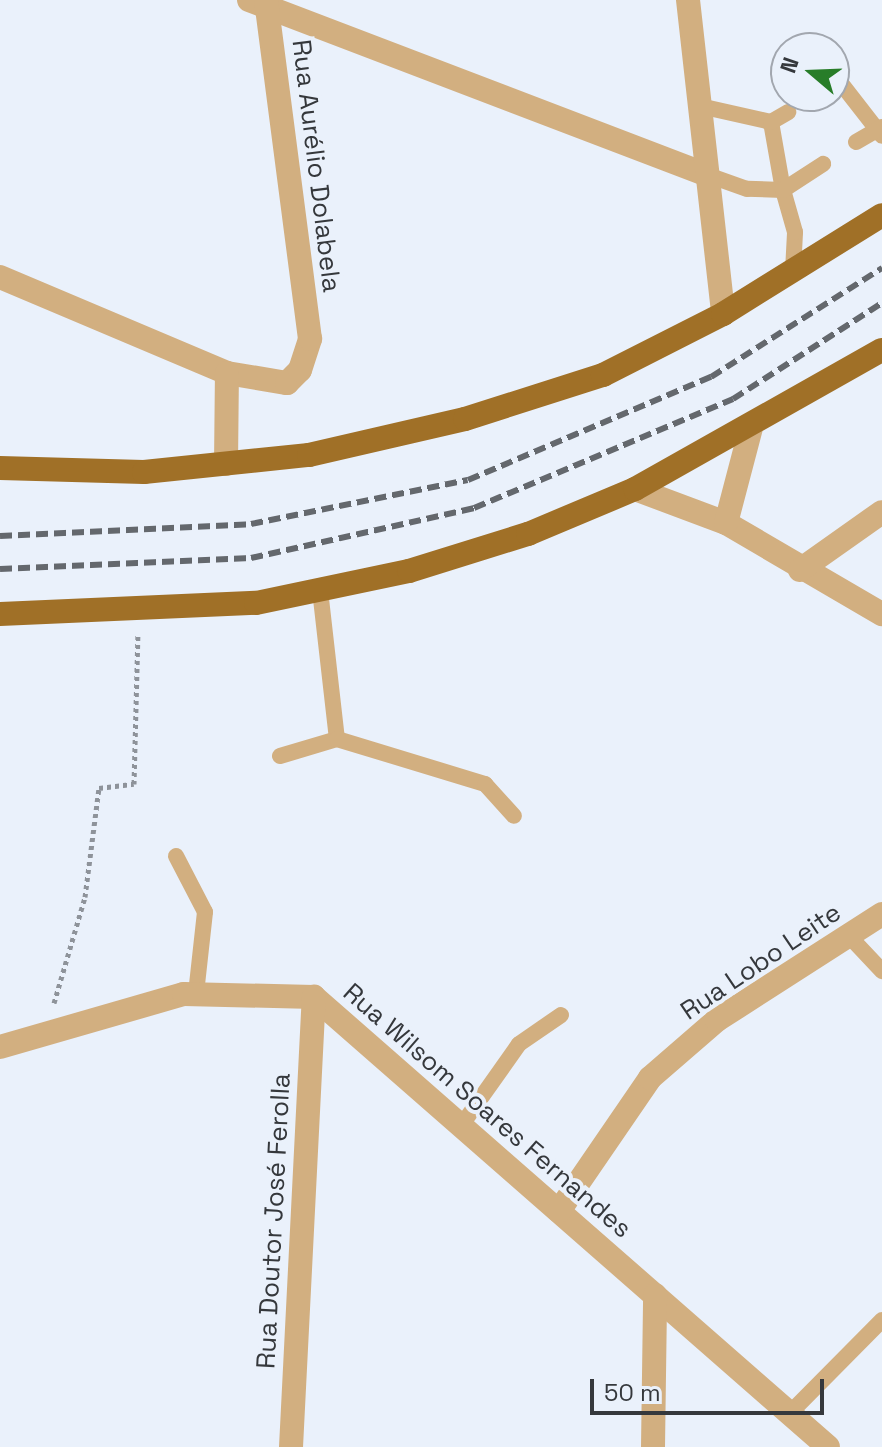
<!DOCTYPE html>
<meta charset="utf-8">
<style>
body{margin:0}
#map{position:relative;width:882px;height:1447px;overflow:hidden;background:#eaf1fb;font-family:"Space Grotesk",sans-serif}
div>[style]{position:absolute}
.path>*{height:5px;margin-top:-2.5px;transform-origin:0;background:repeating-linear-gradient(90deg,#8e939a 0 4px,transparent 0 8px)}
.service>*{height:16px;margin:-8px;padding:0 8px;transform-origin:8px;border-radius:8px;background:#d2af80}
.minor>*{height:24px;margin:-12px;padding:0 12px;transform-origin:12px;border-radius:12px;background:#d2af80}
.trunk>*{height:24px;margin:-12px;padding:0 12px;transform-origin:12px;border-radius:12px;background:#a07027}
.rail>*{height:6px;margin-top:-3px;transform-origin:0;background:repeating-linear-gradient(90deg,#64686d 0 12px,transparent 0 18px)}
span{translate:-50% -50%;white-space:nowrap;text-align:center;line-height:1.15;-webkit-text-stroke:8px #eaf1fb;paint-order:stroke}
.street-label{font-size:26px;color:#35383c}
.north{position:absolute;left:770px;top:32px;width:80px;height:80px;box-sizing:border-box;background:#eaf1fb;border:2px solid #a2a7af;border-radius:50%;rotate:289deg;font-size:22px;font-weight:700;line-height:32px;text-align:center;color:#35383c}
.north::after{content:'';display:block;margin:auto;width:28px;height:36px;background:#287d29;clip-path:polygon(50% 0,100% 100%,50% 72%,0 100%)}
.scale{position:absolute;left:590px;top:1379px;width:234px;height:36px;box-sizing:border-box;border:4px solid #35383c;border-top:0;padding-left:10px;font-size:24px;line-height:28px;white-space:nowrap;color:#35383c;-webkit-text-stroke:6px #eaf1fb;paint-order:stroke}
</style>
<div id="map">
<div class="path">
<div style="left:54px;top:1003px;width:110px;rotate:-73.7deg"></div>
<div style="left:85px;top:897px;width:110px;rotate:-82.7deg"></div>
<div style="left:99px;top:788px;width:35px;rotate:-7deg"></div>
<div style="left:134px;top:784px;width:151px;rotate:-88.5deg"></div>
</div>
<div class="service">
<div style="left:834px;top:85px;width:7px;rotate:-27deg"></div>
<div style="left:840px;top:82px;width:68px;rotate:52.1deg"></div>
<div style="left:700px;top:106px;width:73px;rotate:12.7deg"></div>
<div style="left:771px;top:122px;width:69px;rotate:80deg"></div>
<div style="left:783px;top:190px;width:36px;rotate:-178deg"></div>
<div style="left:747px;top:189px;width:41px;rotate:-160.3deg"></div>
<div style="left:771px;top:122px;width:20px;rotate:-30deg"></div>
<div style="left:856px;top:142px;width:30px;rotate:-30deg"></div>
<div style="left:793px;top:271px;width:39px;rotate:-87deg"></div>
<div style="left:795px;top:232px;width:44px;rotate:-105.9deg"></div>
<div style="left:783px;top:190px;width:48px;rotate:-33deg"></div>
<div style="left:320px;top:590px;width:150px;rotate:83.5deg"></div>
<div style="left:280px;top:756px;width:59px;rotate:-16.6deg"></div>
<div style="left:337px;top:739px;width:155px;rotate:16.9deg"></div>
<div style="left:485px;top:784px;width:43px;rotate:47.8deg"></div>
<div style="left:176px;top:856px;width:63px;rotate:62.6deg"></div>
<div style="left:205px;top:912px;width:82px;rotate:96.3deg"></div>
<div style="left:850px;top:937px;width:47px;rotate:46.7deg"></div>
<div style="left:461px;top:1126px;width:100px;rotate:-54.7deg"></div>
<div style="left:519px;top:1044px;width:51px;rotate:-34.6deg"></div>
<div style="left:790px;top:1413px;width:131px;rotate:-45.3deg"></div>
</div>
<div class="minor">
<div style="left:249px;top:0;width:491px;rotate:20.9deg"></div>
<div style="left:688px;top:0;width:316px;rotate:83.6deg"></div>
<div style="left:0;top:277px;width:246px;rotate:22.9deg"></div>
<div style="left:227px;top:373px;width:61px;rotate:9.5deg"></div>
<div style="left:287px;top:383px;width:18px;rotate:-45deg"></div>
<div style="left:300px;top:370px;width:33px;rotate:-72deg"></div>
<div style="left:310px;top:339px;width:342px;rotate:-97.4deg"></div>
<div style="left:226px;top:464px;width:91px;rotate:-89.4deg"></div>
<div style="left:635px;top:489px;width:97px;rotate:20.5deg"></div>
<div style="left:726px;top:523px;width:181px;rotate:30.3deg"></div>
<div style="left:726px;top:523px;width:102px;rotate:-75.3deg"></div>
<div style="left:800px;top:570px;width:100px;rotate:-35.3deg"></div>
<div style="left:0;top:1047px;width:191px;rotate:-16.1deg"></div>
<div style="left:184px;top:994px;width:130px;rotate:1.3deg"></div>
<div style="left:314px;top:997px;width:683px;rotate:41.2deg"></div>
<div style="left:559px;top:1211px;width:161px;rotate:-55.6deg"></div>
<div style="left:650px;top:1078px;width:89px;rotate:-40.9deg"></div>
<div style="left:717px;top:1020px;width:196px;rotate:-32.7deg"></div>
<div style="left:291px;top:1447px;width:451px;rotate:-87.1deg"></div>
<div style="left:653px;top:1447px;width:152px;rotate:-89.2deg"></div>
</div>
<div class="trunk">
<div style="left:0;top:468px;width:144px;rotate:1.6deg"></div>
<div style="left:144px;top:472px;width:166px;rotate:-5.9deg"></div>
<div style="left:309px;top:455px;width:160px;rotate:-13deg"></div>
<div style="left:465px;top:419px;width:145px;rotate:-17.7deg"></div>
<div style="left:603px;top:375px;width:135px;rotate:-26.9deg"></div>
<div style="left:723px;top:314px;width:187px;rotate:-31.9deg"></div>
<div style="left:0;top:614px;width:256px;rotate:-2.5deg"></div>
<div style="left:256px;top:603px;width:156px;rotate:-11.8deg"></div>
<div style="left:409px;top:571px;width:125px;rotate:-17.3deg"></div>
<div style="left:528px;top:534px;width:116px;rotate:-22.8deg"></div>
<div style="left:635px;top:489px;width:283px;rotate:-29.4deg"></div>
</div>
<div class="rail">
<div style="left:0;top:536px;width:251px;rotate:-2.7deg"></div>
<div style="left:251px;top:524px;width:221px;rotate:-11.5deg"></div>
<div style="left:468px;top:480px;width:264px;rotate:-23deg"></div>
<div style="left:711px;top:377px;width:203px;rotate:-32.5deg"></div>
<div style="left:0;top:569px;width:251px;rotate:-2.5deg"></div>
<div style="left:251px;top:558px;width:229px;rotate:-12.6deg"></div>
<div style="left:474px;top:508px;width:281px;rotate:-22.8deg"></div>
<div style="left:733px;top:399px;width:177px;rotate:-32.8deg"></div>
</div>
<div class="street-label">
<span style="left:316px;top:166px;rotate:83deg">Rua Aurélio Dolabela</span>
<span style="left:761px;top:962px;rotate:-34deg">Rua Lobo Leite</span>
<span style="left:487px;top:1111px;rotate:41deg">Rua Wilsom Soares Fernandes</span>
<span style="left:274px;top:1221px;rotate:-87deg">Rua Doutor José Ferolla</span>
</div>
<div class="north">N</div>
<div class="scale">50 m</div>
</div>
